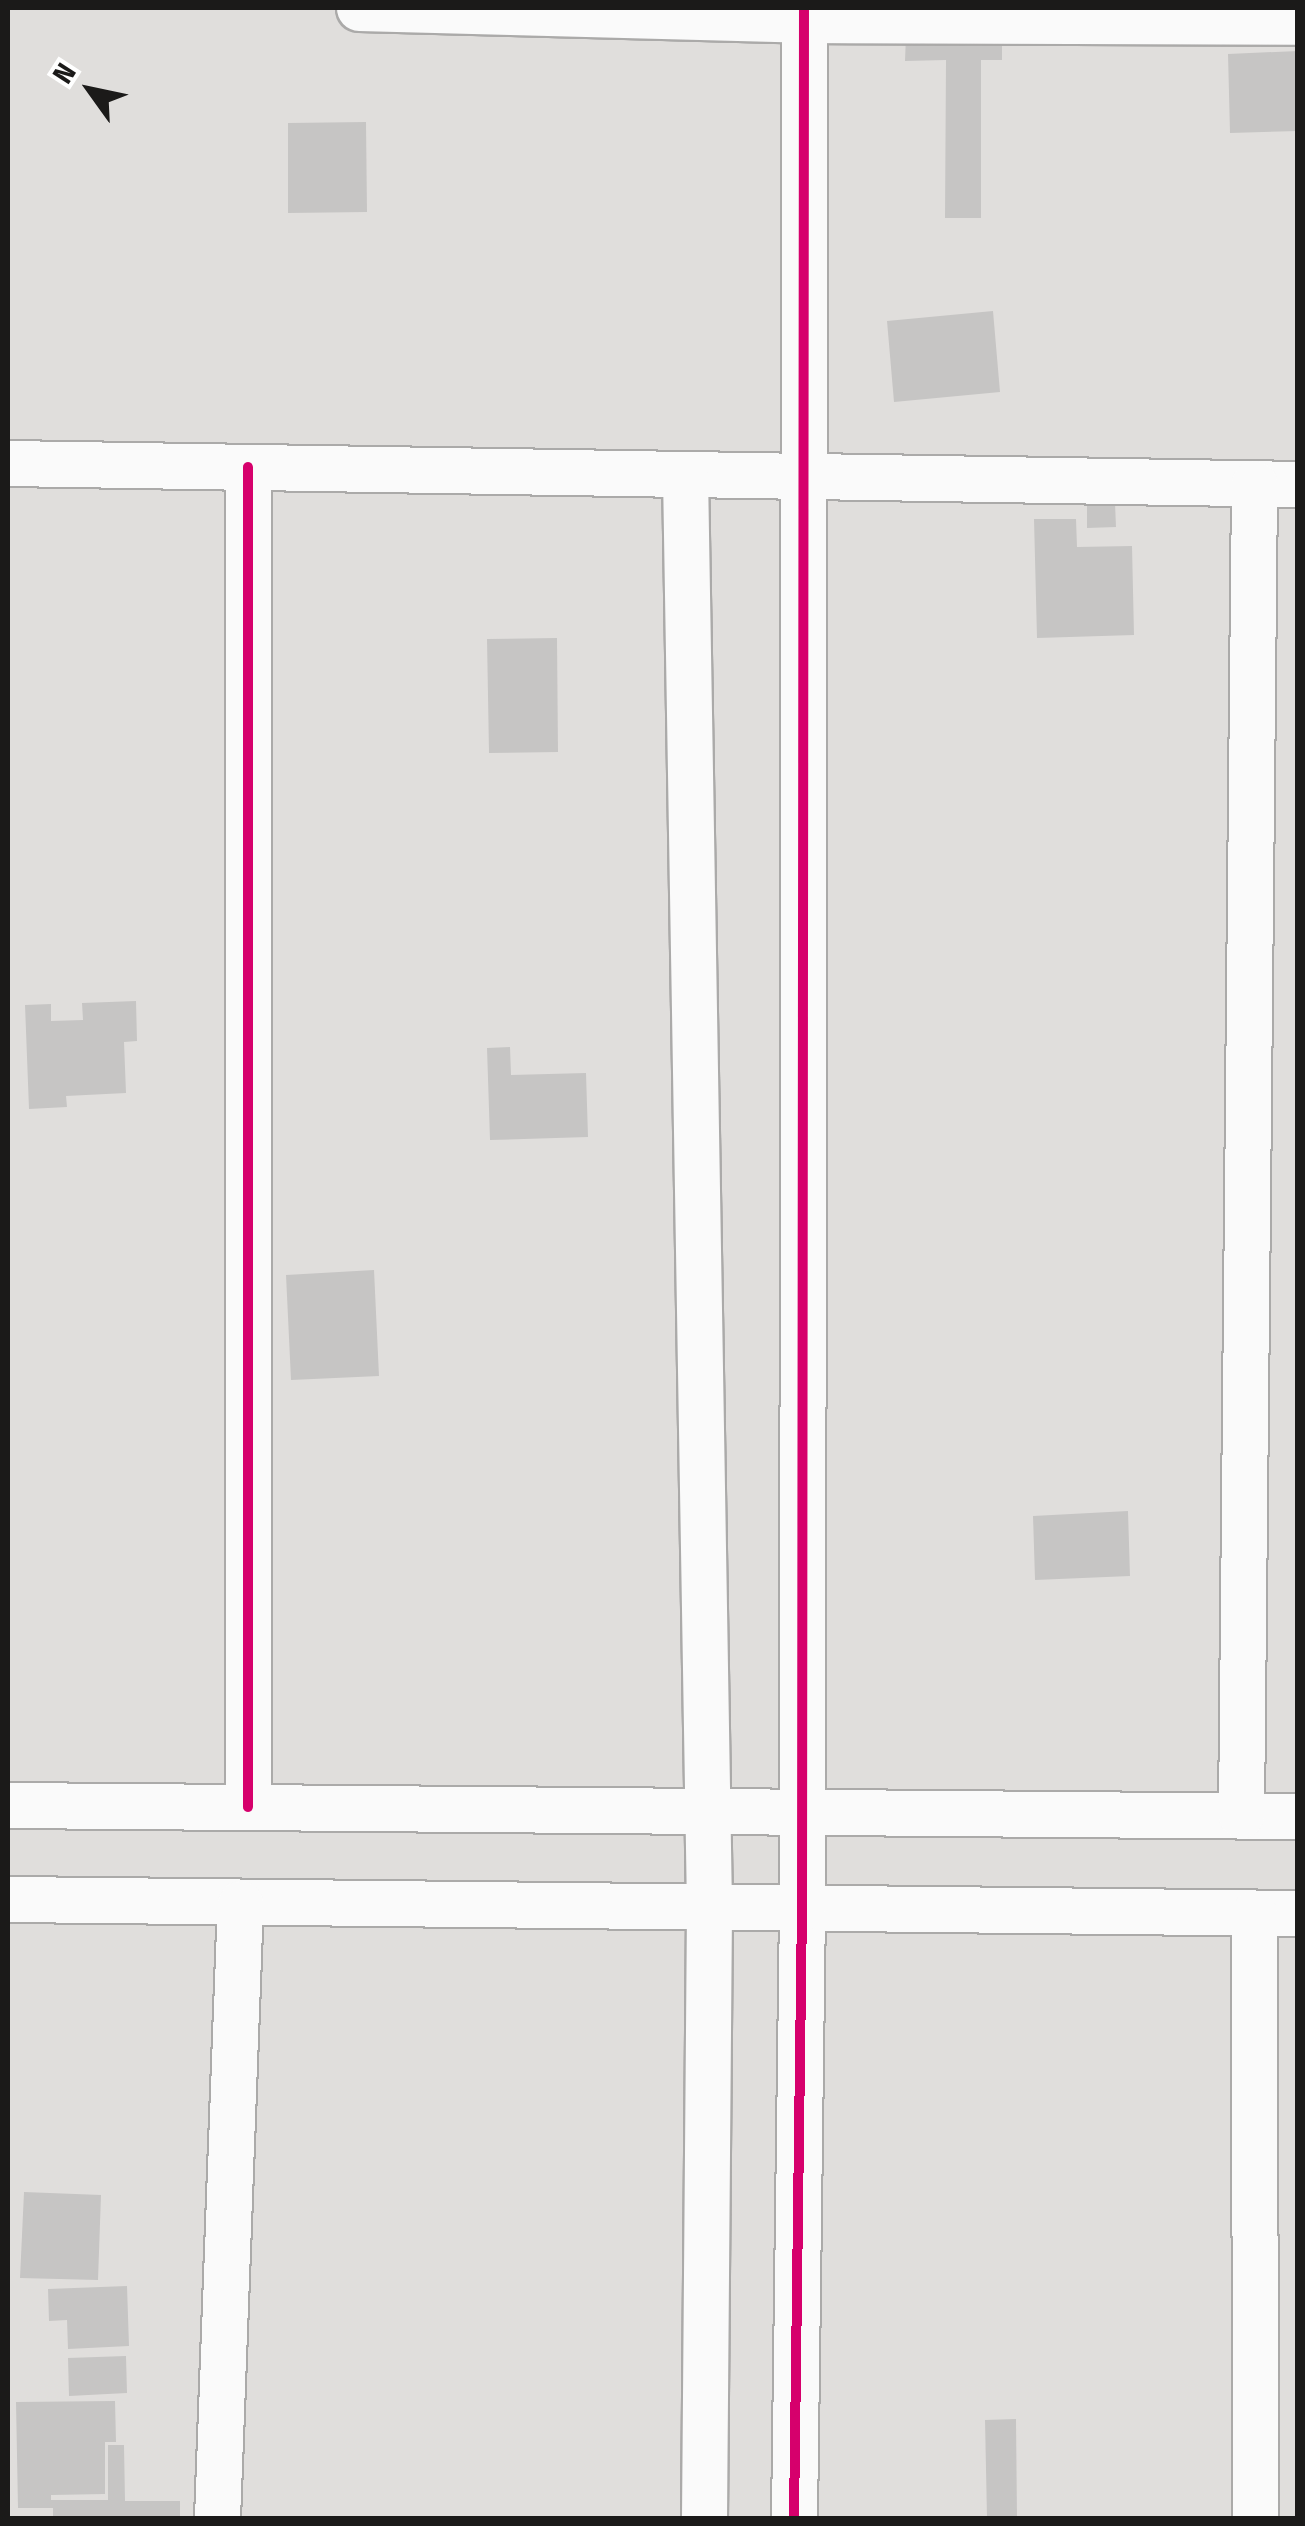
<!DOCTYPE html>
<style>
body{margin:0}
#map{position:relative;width:1305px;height:2526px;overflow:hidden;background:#e0dedc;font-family:"Fira Sans Condensed",sans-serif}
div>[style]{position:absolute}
.building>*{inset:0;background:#c6c5c4}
.roads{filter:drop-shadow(2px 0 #abaaa9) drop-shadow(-2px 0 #abaaa9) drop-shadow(0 2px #abaaa9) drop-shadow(0 -2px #abaaa9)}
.street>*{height:45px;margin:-22.5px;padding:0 22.5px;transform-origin:22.5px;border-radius:22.5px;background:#fafafa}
.cycleway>*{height:10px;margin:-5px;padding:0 5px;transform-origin:5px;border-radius:5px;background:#d6006c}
span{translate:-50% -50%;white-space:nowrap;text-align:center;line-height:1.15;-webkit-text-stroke:10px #fff;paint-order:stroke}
.frame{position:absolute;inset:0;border:10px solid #1b1a19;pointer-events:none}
.north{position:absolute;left:40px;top:40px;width:100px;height:100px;-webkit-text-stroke:8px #fff;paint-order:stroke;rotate:303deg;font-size:28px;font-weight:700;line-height:40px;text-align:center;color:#1b1a19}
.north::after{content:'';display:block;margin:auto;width:35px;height:45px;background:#1b1a19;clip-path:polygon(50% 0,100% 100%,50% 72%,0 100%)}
</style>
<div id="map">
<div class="building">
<div style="clip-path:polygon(906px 35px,1002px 42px,1002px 60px,981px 60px,981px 218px,945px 218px,946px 60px,905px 61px)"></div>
<div style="clip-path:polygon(1298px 51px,1298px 131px,1230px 133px,1228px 54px)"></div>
<div style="clip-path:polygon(366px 122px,367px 212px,288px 213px,288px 123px)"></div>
<div style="clip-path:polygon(993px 311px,1000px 392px,894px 402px,887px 321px)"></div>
<div style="clip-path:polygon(1115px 503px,1116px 527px,1087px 528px,1087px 504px)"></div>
<div style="clip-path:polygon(1034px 519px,1076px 519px,1077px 547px,1132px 546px,1134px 635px,1037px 638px)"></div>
<div style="clip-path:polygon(557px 638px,558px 752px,489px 753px,487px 639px)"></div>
<div style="clip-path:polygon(136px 1001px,137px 1041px,124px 1042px,126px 1093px,66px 1096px,67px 1107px,29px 1109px,25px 1005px,51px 1004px,51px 1021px,83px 1020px,82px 1003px)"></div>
<div style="clip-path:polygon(510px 1047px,511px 1075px,586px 1073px,588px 1137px,490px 1140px,487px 1048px)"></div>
<div style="clip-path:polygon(374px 1270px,379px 1376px,291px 1380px,286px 1275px)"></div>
<div style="clip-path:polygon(1128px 1511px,1130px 1576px,1035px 1580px,1033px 1516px)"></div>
<div style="clip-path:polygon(24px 2192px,101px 2195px,98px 2280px,20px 2278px)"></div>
<div style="clip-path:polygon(127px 2286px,129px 2346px,68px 2349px,67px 2320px,49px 2321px,48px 2289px)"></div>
<div style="clip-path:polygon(126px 2356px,127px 2393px,69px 2396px,68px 2358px)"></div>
<div style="clip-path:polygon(115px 2401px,116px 2442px,105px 2442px,105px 2494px,51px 2495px,51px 2500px,108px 2500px,108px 2445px,124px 2445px,125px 2501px,180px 2501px,180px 2518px,53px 2518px,53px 2508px,18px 2508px,16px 2402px)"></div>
<div style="clip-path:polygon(1016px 2419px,1017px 2518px,987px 2518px,985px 2420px)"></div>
</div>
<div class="roads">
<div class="street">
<div style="left:359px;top:8px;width:445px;rotate:1.5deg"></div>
<div style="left:804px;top:20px;width:494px;rotate:0.2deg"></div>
<div style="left:8px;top:463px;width:1290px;rotate:0.93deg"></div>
<div style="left:685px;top:474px;width:1435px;rotate:89.04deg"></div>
<div style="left:709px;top:1909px;width:609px;rotate:90.47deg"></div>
<div style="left:8px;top:1805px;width:1290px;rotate:0.49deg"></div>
<div style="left:248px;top:1807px;width:1340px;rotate:-90deg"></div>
<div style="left:1241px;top:1815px;width:1332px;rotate:-89.44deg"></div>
<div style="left:8px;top:1899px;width:1290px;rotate:0.62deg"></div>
<div style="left:1254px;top:1913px;width:605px;rotate:89.91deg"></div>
<div style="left:217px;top:2518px;width:615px;rotate:-87.86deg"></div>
<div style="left:794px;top:2518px;width:610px;rotate:-89.25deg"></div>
<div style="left:802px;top:1908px;width:1900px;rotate:-89.94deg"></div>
</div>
</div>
<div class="cycleway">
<div style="left:248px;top:1807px;width:1340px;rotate:-90deg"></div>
<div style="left:794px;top:2518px;width:610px;rotate:-89.25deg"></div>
<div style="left:802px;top:1908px;width:1900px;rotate:-89.94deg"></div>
</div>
<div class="frame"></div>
<div class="north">N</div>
</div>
